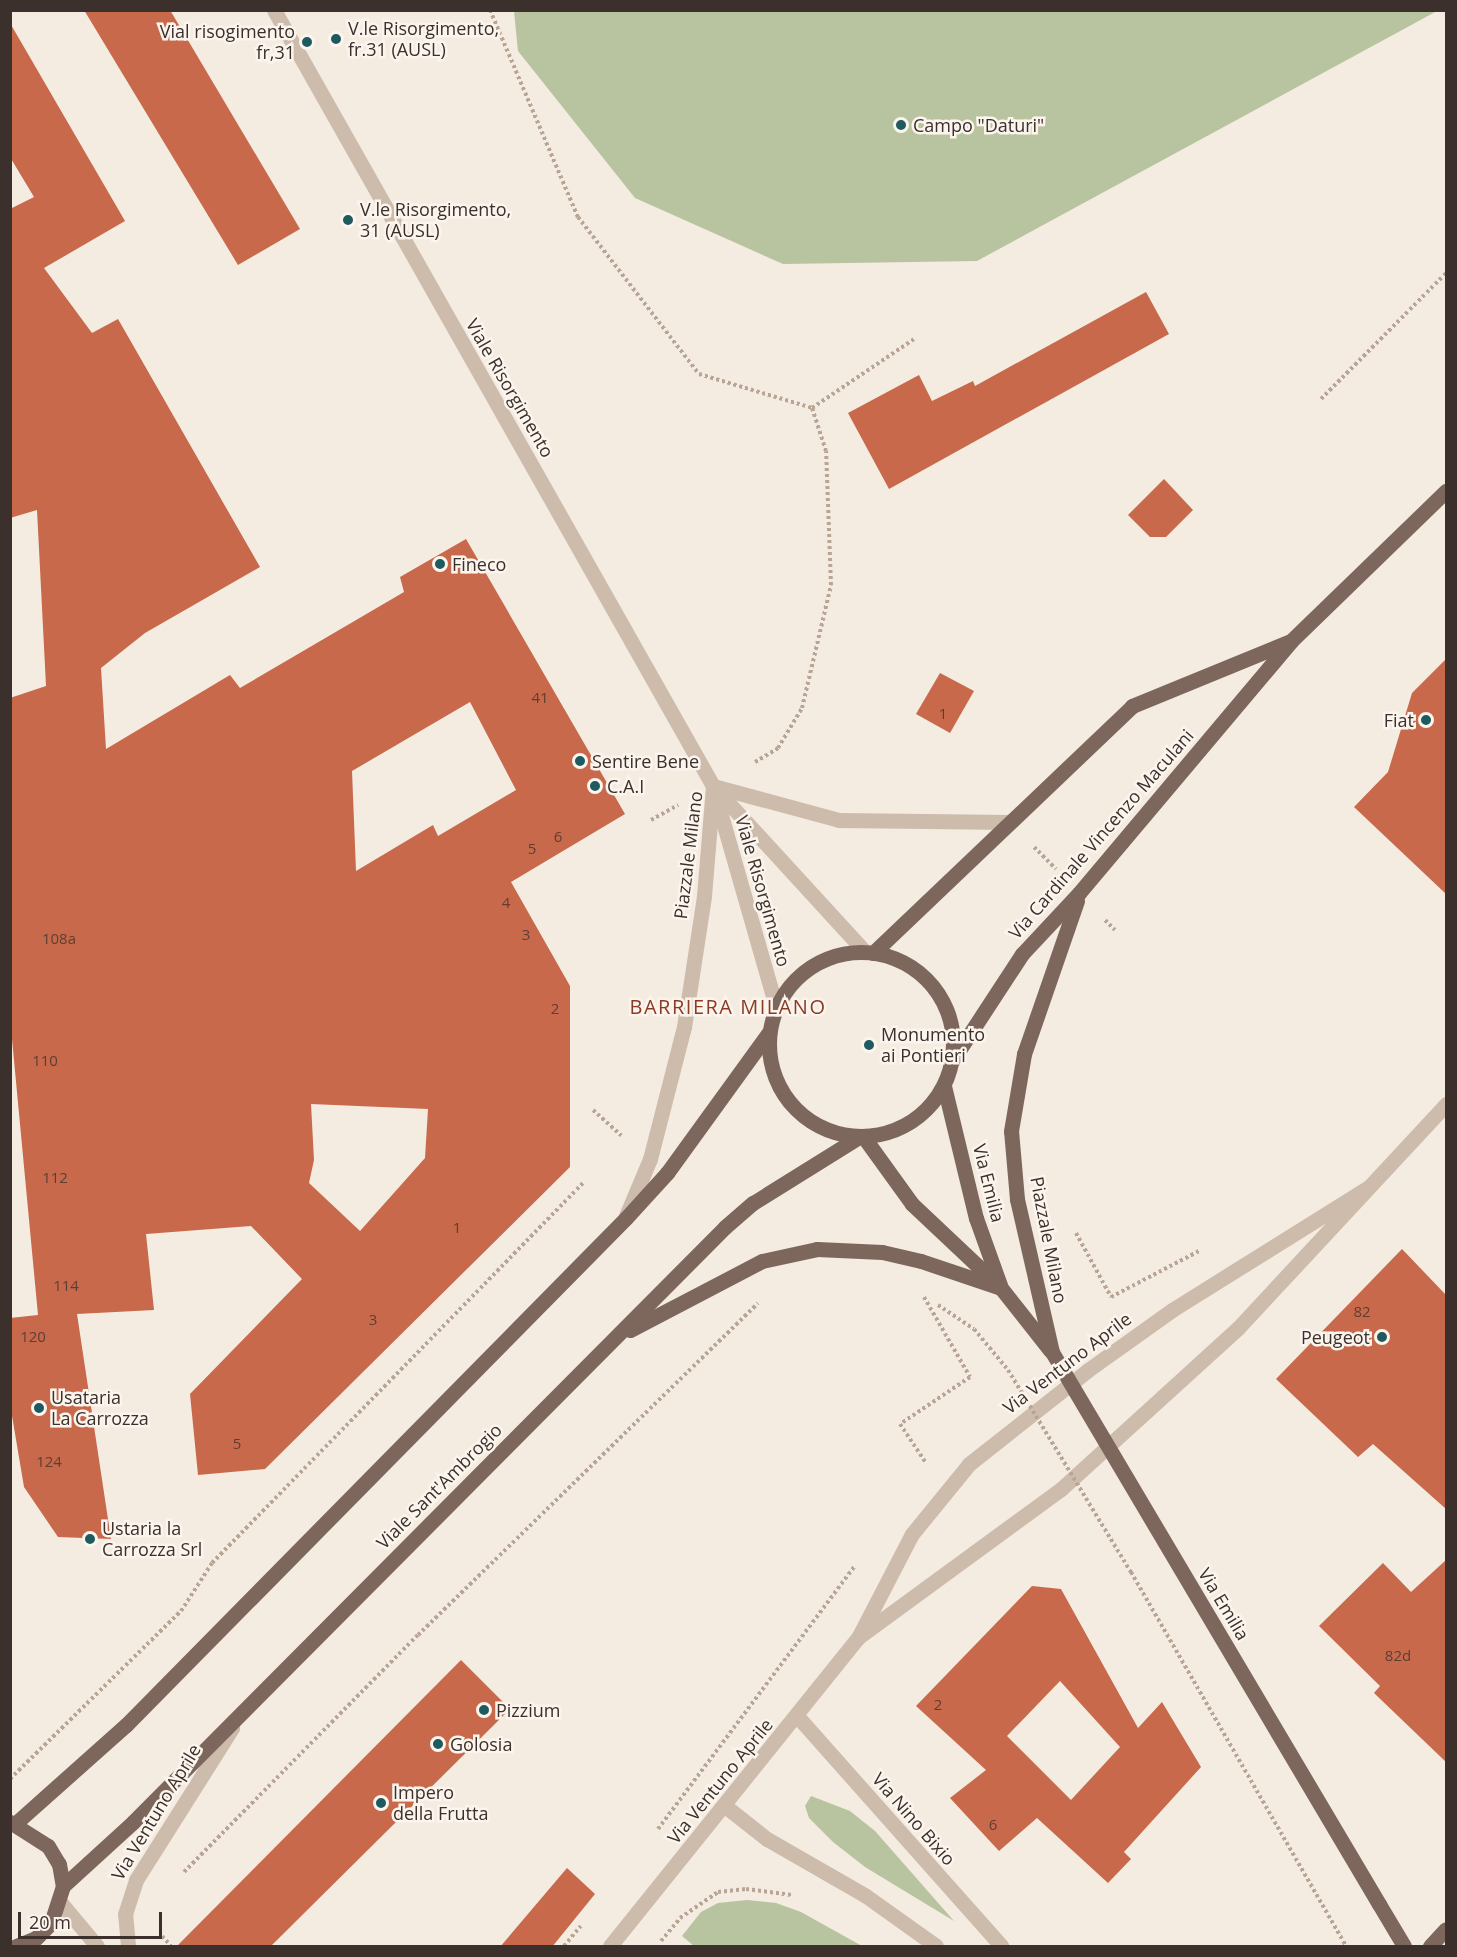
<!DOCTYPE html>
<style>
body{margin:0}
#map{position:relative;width:1457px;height:1957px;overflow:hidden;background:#f4ebe1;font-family:"Open Sans",sans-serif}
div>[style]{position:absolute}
.green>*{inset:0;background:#b8c4a0}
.building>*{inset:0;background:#c8694b}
.path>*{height:4px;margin-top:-2px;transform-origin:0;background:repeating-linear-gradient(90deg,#b9a596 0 3px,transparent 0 6px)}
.minor>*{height:15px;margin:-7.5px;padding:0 7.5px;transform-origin:7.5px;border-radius:7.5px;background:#cdbbac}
.major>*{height:15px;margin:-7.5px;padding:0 7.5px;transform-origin:7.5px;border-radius:7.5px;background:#7d675c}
.major>.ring{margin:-7.5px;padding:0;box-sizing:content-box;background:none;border:15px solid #7d675c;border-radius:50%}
.path-bridge>*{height:4px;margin-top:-2px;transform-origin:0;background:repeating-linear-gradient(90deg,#b9a596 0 3px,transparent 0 6px)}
.major-bridge>*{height:15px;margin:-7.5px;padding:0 7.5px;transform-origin:7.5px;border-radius:7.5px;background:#7d675c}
.dots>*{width:16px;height:16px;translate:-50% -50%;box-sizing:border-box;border:3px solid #fbf5ee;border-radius:50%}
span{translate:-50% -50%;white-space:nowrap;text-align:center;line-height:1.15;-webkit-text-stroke:5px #fbf5ee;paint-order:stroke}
.number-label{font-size:15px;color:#5e3e33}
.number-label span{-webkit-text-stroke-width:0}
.poi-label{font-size:18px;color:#3b302b}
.left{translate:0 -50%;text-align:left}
.right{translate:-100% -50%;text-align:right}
.street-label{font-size:18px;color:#3b302b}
.neighbourhood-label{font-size:20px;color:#8c3b22;letter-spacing:1.5px}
.frame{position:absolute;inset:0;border:12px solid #3b302b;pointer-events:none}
.scale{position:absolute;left:18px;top:1912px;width:144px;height:27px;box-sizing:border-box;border:3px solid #3b302b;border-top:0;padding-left:8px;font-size:18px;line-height:21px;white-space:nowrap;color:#3b302b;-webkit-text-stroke:4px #fbf5ee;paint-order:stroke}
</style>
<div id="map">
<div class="green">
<div style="clip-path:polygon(514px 11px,514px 10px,1437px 11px,977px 261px,783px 264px,635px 198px,518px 51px)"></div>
<div style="clip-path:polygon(811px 1796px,850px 1811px,875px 1831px,954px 1921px,865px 1867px,833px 1842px,809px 1818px,805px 1806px)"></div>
<div style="clip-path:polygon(747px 1900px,776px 1903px,801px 1912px,862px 1946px,694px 1946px,682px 1936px,701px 1912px,718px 1903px)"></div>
</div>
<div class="building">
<div style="clip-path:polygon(84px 10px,170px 10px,300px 229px,238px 265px)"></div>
<div style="clip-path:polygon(evenodd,10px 23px,125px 221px,44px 268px,92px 333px,118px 319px,260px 567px,145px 633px,101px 668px,106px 749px,230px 675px,240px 688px,404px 592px,400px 577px,466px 539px,625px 814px,511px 882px,570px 986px,570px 1167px,265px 1469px,198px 1475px,190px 1394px,302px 1279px,251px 1226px,146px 1234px,154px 1310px,77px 1314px,111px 1539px,58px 1537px,24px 1487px,10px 1404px,10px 1318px,38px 1315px,10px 1018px,10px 698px,46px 686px,37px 510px,10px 518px,10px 209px,34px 197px,10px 157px,10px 23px,470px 702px,516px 790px,438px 836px,433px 825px,356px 871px,352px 771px,470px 702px,10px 23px,311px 1104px,428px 1109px,425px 1158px,360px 1231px,309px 1183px,314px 1160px,311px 1104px)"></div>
<div style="clip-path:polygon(1146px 292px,1169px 334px,889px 489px,848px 413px,919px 375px,932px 401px,973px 381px,975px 386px)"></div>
<div style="clip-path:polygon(1164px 479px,1193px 510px,1166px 537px,1150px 537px,1128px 515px)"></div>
<div style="clip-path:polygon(1446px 659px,1446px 894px,1354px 807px,1388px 772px,1412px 693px)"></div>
<div style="clip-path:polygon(940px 673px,974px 691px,950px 733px,916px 714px)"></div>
<div style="clip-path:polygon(1402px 1249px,1446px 1295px,1446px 1509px,1373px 1444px,1358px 1457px,1276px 1379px)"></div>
<div style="clip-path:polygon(1446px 1560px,1446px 1762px,1374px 1693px,1380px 1686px,1319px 1626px,1383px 1563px,1411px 1592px)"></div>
<div style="clip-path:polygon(evenodd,1032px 1586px,1061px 1589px,1138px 1728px,1162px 1702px,1201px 1767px,1124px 1852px,1131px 1859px,1108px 1883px,1037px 1818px,999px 1851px,950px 1798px,986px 1770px,916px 1706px,1032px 1586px,1060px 1681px,1120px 1747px,1071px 1800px,1007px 1736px,1060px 1681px)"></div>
<div style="clip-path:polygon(461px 1660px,510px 1709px,270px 1947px,176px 1947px)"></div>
<div style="clip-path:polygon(567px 1868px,595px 1894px,552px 1947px,500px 1947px)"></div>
</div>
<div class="path">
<div style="left:490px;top:10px;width:225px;rotate:67deg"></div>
<div style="left:578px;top:217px;width:198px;rotate:52.4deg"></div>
<div style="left:699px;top:374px;width:118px;rotate:16.7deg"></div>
<div style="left:1321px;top:399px;width:177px;rotate:-45.2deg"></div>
<div style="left:755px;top:762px;width:27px;rotate:-31deg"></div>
<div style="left:778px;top:748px;width:47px;rotate:-59deg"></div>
<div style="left:802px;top:708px;width:126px;rotate:-76.7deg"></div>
<div style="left:831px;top:585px;width:134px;rotate:-92.1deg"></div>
<div style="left:826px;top:451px;width:45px;rotate:-108deg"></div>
<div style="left:812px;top:408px;width:123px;rotate:-34.1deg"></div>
<div style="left:651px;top:820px;width:31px;rotate:-29deg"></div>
<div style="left:1034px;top:847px;width:31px;rotate:45deg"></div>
<div style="left:1105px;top:920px;width:14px;rotate:45deg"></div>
<div style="left:593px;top:1110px;width:38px;rotate:42deg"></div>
<div style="left:1076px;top:1233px;width:73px;rotate:61.3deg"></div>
<div style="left:1111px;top:1297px;width:99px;rotate:-27.6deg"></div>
<div style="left:924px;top:1297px;width:92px;rotate:60.1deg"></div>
<div style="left:970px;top:1377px;width:84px;rotate:146.1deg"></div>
<div style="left:900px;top:1424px;width:47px;rotate:56.3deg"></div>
<div style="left:938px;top:1305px;width:43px;rotate:33.7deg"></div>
<div style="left:974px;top:1329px;width:53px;rotate:50.3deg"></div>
<div style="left:10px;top:1779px;width:240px;rotate:-44.5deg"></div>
<div style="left:181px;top:1611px;width:57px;rotate:-57.1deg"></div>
<div style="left:212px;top:1563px;width:534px;rotate:-45.68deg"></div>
<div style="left:658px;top:1829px;width:329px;rotate:-53.2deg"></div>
<div style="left:184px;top:1872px;width:333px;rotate:-45.4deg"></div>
<div style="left:418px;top:1635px;width:475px;rotate:-44.3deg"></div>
<div style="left:162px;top:1936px;width:13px;rotate:48deg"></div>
<div style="left:661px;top:1941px;width:30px;rotate:-50deg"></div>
<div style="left:680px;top:1918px;width:46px;rotate:-34.4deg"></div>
<div style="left:718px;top:1892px;width:28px;rotate:-6deg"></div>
<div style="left:746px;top:1889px;width:46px;rotate:7.4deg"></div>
<div style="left:564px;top:1946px;width:26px;rotate:-50deg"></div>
</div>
<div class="minor">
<div style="left:274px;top:10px;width:892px;rotate:60.5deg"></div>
<div style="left:713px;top:786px;width:224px;rotate:47.5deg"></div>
<div style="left:713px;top:786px;width:131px;rotate:15.1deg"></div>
<div style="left:839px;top:820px;width:171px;rotate:0.7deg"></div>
<div style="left:715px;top:794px;width:222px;rotate:74deg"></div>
<div style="left:626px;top:1216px;width:62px;rotate:-67.2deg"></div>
<div style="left:650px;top:1159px;width:136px;rotate:-75.6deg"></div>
<div style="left:684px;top:1027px;width:133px;rotate:-81.3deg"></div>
<div style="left:704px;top:896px;width:110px;rotate:-85.3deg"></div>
<div style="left:860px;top:1636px;width:249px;rotate:-36.2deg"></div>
<div style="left:1061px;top:1489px;width:104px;rotate:-42.3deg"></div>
<div style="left:1138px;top:1419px;width:135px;rotate:-42.3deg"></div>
<div style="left:1238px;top:1328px;width:306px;rotate:-47.1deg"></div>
<div style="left:798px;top:1717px;width:306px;rotate:48.4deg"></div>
<div style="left:725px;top:1806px;width:53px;rotate:38.2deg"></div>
<div style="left:767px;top:1839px;width:114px;rotate:29.9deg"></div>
<div style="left:866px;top:1896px;width:86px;rotate:35.5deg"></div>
<div style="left:61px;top:1903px;width:56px;rotate:50.1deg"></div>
<div style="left:128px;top:1946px;width:32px;rotate:-95deg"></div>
<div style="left:125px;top:1914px;width:36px;rotate:-72deg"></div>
<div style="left:136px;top:1880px;width:180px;rotate:-57.7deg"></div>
<div style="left:610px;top:1946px;width:395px;rotate:-51.2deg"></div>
<div style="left:858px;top:1638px;width:117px;rotate:-62.6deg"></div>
<div style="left:912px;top:1534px;width:90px;rotate:-50.8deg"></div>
<div style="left:969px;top:1464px;width:152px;rotate:-38.3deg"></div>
<div style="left:1088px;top:1370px;width:103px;rotate:-35.5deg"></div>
<div style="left:1172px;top:1310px;width:230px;rotate:-32deg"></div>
</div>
<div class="major">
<div class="ring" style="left:769px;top:952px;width:169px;height:169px"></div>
<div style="left:873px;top:953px;width:358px;rotate:-43.6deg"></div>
<div style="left:1132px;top:706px;width:169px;rotate:-22.3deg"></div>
<div style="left:952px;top:1061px;width:128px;rotate:-56.8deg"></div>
<div style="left:1022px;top:954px;width:83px;rotate:-46.9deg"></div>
<div style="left:1079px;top:893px;width:329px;rotate:-49.9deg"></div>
<div style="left:1291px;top:641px;width:216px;rotate:-44.1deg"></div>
<div style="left:944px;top:1086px;width:136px;rotate:76.4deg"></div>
<div style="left:976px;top:1218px;width:71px;rotate:70.3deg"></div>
<div style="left:863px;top:1136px;width:84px;rotate:54.2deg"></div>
<div style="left:912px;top:1204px;width:122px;rotate:43.3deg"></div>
<div style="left:1001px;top:1288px;width:79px;rotate:51.7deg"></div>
<div style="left:630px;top:1330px;width:149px;rotate:-27.6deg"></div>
<div style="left:762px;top:1261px;width:56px;rotate:-12.3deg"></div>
<div style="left:817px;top:1249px;width:65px;rotate:2.6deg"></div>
<div style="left:882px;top:1252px;width:40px;rotate:13deg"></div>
<div style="left:921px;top:1261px;width:84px;rotate:18.6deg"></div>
<div style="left:1052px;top:1352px;width:157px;rotate:-102.9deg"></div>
<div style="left:1017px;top:1199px;width:68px;rotate:-95deg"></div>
<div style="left:1011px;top:1131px;width:78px;rotate:-80.4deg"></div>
<div style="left:1024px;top:1054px;width:162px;rotate:-70.9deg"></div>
<div style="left:10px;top:1822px;width:45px;rotate:32.3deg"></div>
<div style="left:48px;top:1846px;width:21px;rotate:59deg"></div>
<div style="left:59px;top:1864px;width:22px;rotate:80deg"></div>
<div style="left:63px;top:1886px;width:39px;rotate:108deg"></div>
<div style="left:51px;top:1923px;width:21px;rotate:135deg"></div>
<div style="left:36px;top:1938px;width:22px;rotate:158deg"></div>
<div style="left:17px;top:1822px;width:146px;rotate:-41.7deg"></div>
<div style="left:126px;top:1725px;width:712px;rotate:-45.4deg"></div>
<div style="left:626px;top:1218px;width:61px;rotate:-47.7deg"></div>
<div style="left:667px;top:1173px;width:174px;rotate:-54.1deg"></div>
<div style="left:63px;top:1886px;width:95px;rotate:-42.4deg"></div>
<div style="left:133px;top:1822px;width:839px;rotate:-45.14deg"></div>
<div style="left:725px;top:1227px;width:37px;rotate:-41deg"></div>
<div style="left:753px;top:1203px;width:125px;rotate:-31.9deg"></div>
<div style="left:1379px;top:1904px;width:49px;rotate:59.2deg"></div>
<div style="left:1430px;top:1946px;width:23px;rotate:-47deg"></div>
</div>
<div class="path-bridge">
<div style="left:1008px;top:1370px;width:237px;rotate:58.7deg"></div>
<div style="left:1131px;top:1572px;width:431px;rotate:60.1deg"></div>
</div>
<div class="major-bridge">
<div style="left:1052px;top:1352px;width:642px;rotate:59.36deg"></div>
</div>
<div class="dots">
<div style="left:336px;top:39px;background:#1f5a5e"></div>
<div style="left:307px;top:42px;background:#1f5a5e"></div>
<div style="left:901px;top:125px;background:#1f5a5e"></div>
<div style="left:348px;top:220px;background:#1f5a5e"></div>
<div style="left:440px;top:564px;background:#1f5a5e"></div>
<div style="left:1426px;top:720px;background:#1f5a5e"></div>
<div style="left:580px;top:761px;background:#1f5a5e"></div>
<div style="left:595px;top:786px;background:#1f5a5e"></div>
<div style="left:869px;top:1045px;background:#1f5a5e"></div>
<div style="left:1382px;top:1337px;background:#1f5a5e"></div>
<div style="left:39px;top:1408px;background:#1f5a5e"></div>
<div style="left:90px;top:1539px;background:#1f5a5e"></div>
<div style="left:484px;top:1710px;background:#1f5a5e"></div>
<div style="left:438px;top:1744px;background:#1f5a5e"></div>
<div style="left:381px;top:1803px;background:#1f5a5e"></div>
</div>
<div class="number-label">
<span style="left:540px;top:698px">41</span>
<span style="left:943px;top:714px">1</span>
<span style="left:558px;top:837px">6</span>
<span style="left:532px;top:849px">5</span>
<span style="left:506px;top:903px">4</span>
<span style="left:526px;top:935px">3</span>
<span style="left:59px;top:939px">108a</span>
<span style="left:555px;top:1009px">2</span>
<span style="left:45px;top:1061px">110</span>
<span style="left:55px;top:1178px">112</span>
<span style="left:457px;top:1228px">1</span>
<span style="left:66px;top:1286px">114</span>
<span style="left:1362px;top:1312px">82</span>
<span style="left:373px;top:1320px">3</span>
<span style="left:33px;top:1337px">120</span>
<span style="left:237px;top:1444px">5</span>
<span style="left:49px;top:1462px">124</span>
<span style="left:1398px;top:1656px">82d</span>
<span style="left:938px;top:1705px">2</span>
<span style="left:993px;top:1825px">6</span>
</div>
<div class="poi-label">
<span class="left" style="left:348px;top:39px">V.le Risorgimento,<br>fr.31 (AUSL)</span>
<span class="right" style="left:295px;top:42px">Vial risogimento<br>fr,31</span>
<span class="left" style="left:913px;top:125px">Campo "Daturi"</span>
<span class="left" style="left:360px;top:220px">V.le Risorgimento,<br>31 (AUSL)</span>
<span class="left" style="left:452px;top:564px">Fineco</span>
<span class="right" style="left:1414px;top:720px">Fiat</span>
<span class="left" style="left:592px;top:761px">Sentire Bene</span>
<span class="left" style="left:607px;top:786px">C.A.I</span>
<span class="left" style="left:881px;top:1045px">Monumento<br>ai Pontieri</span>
<span class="right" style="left:1370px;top:1337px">Peugeot</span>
<span class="left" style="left:51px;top:1408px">Usataria<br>La Carrozza</span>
<span class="left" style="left:102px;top:1539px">Ustaria la<br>Carrozza Srl</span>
<span class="left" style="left:496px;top:1710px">Pizzium</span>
<span class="left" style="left:450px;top:1744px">Golosia</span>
<span class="left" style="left:393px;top:1803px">Impero<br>della Frutta</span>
</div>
<div class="street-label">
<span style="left:510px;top:388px;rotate:60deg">Viale Risorgimento</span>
<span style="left:1101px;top:834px;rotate:-49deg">Via Cardinale Vincenzo Maculani</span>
<span style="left:688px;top:855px;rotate:-83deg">Piazzale Milano</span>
<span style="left:763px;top:891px;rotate:74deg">Viale Risorgimento</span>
<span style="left:989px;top:1183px;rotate:76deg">Via Emilia</span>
<span style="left:1049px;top:1240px;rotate:79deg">Piazzale Milano</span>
<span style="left:1067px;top:1363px;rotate:-37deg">Via Ventuno Aprile</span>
<span style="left:439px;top:1486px;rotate:-45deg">Viale Sant'Ambrogio</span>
<span style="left:1224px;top:1604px;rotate:59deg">Via Emilia</span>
<span style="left:720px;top:1781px;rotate:-51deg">Via Ventuno Aprile</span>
<span style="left:156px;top:1812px;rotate:-59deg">Via Ventuno Aprile</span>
<span style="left:914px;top:1819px;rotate:49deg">Via Nino Bixio</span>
</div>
<div class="neighbourhood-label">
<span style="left:728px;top:1006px">BARRIERA MILANO</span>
</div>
<div class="frame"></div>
<div class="scale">20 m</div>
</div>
